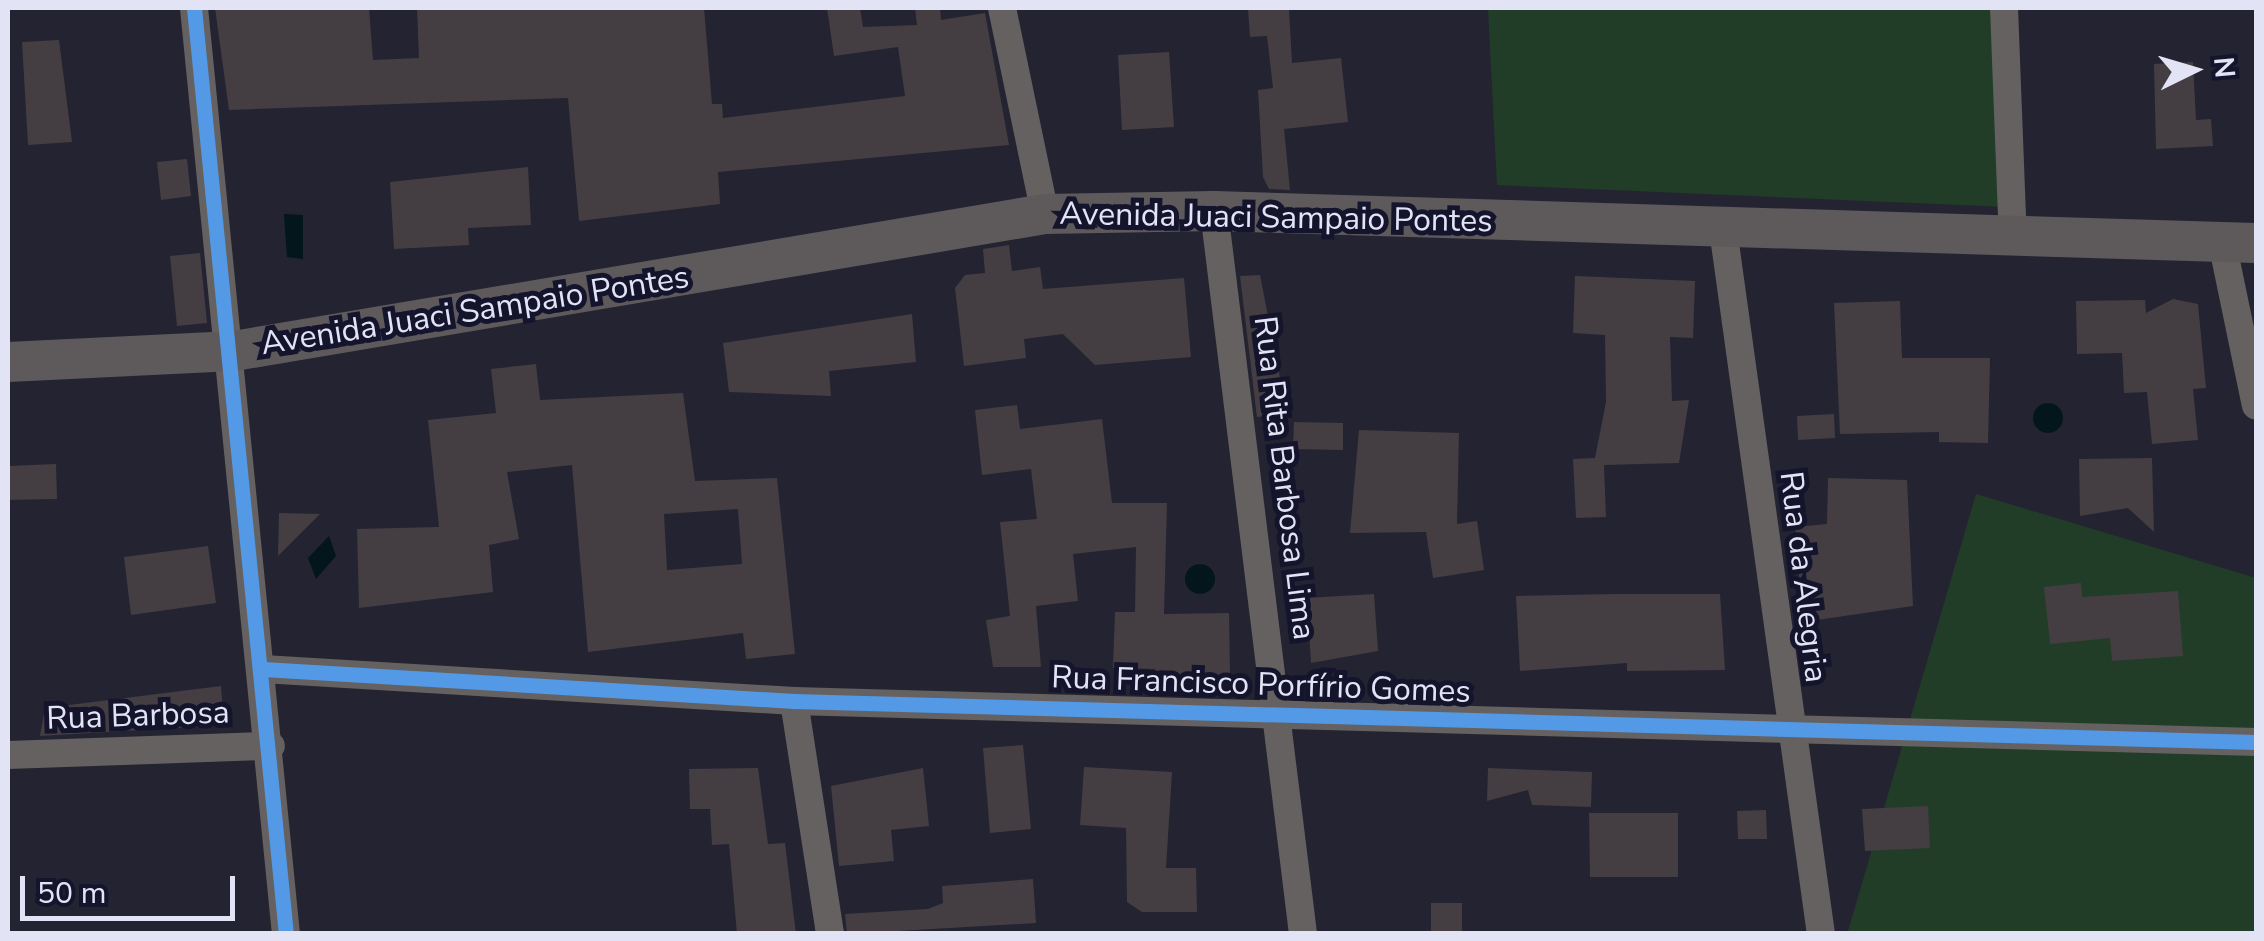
<!DOCTYPE html>
<meta charset="utf-8">
<style>
body{margin:0}
#map{position:relative;width:2264px;height:941px;overflow:hidden;background:#242331;font-family:"Nunito Sans",sans-serif}
div>[style]{position:absolute}
.green>*{inset:0;background:#213d27}
.water>*{inset:0;background:#03161c}
.round{border-radius:50%}
.building>*{inset:0;background:#443e42}
.minor>*{height:28px;margin:-14px;padding:0 14px;transform-origin:14px;border-radius:14px;background:#656160}
.secondary>*{height:40px;margin:-20px;padding:0 20px;transform-origin:20px;border-radius:20px;background:#5e5a5c}
.cycleway>*{height:15px;margin:-7.5px;padding:0 7.5px;transform-origin:7.5px;border-radius:7.5px;background:#5399e6}
span{translate:-50% -50%;white-space:nowrap;text-align:center;line-height:1.15;-webkit-text-stroke:10px #15142d;paint-order:stroke}
.street-label{font-size:32px;color:#e2e4f6}
.frame{position:absolute;inset:0;border:10px solid #e2e4f6;pointer-events:none}
.north{position:absolute;left:2144px;top:20px;width:100px;height:100px;-webkit-text-stroke:8px #15142d;paint-order:stroke;rotate:85deg;font-size:28px;font-weight:700;line-height:40px;text-align:center;color:#e2e4f6}
.north::after{content:'';display:block;margin:auto;width:35px;height:45px;background:#e2e4f6;clip-path:polygon(50% 0,100% 100%,50% 72%,0 100%)}
.scale{position:absolute;left:20px;top:876px;width:215px;height:45px;box-sizing:border-box;border:5px solid #e2e4f6;border-top:0;padding-left:12px;font-size:30px;line-height:35px;white-space:nowrap;color:#e2e4f6;-webkit-text-stroke:8px #15142d;paint-order:stroke}
</style>
<div id="map">
<div class="green">
<div style="clip-path:polygon(1488px 8px,1998px 8px,2006px 207px,1497px 185px)"></div>
<div style="clip-path:polygon(1976px 494px,2256px 578px,2256px 933px,1848px 931px)"></div>
</div>
<div class="water">
<div style="clip-path:polygon(284px 214px,303px 215px,303px 259px,287px 257px)"></div>
<div class="round" style="left:2033px;top:403px;width:30px;height:30px"></div>
<div style="clip-path:polygon(329px 536px,336px 556px,316px 579px,308px 558px)"></div>
<div class="round" style="left:1185px;top:564px;width:30px;height:30px"></div>
</div>
<div class="building">
<div style="clip-path:polygon(215px 8px,369px 8px,373px 60px,419px 58px,417px 8px,704px 8px,712px 104px,722px 104px,723px 118px,905px 96px,898px 47px,834px 56px,827px 8px,860px 8px,863px 27px,917px 25px,915px 8px,940px 8px,941px 20px,985px 13px,1009px 145px,718px 172px,720px 204px,579px 221px,568px 98px,229px 110px)"></div>
<div style="clip-path:polygon(1248px 8px,1289px 8px,1292px 63px,1341px 58px,1348px 122px,1284px 129px,1290px 190px,1269px 189px,1263px 177px,1258px 90px,1273px 88px,1267px 36px,1250px 37px)"></div>
<div style="clip-path:polygon(59px 40px,72px 142px,28px 145px,22px 42px)"></div>
<div style="clip-path:polygon(1169px 52px,1174px 127px,1122px 130px,1118px 55px)"></div>
<div style="clip-path:polygon(2193px 62px,2196px 120px,2211px 119px,2213px 146px,2156px 149px,2154px 64px)"></div>
<div style="clip-path:polygon(187px 159px,191px 196px,161px 200px,157px 162px)"></div>
<div style="clip-path:polygon(528px 167px,531px 225px,468px 228px,469px 245px,394px 249px,390px 182px)"></div>
<div style="clip-path:polygon(1009px 245px,1012px 271px,1040px 267px,1043px 289px,1184px 278px,1191px 357px,1095px 365px,1063px 334px,1024px 339px,1026px 358px,964px 366px,955px 288px,965px 275px,985px 273px,983px 249px)"></div>
<div style="clip-path:polygon(200px 253px,207px 323px,177px 326px,170px 256px)"></div>
<div style="clip-path:polygon(1260px 275px,1287px 414px,1257px 417px,1240px 276px)"></div>
<div style="clip-path:polygon(1575px 276px,1695px 281px,1693px 338px,1670px 337px,1672px 401px,1689px 400px,1679px 463px,1604px 465px,1606px 517px,1576px 518px,1573px 459px,1595px 458px,1606px 402px,1605px 335px,1573px 333px)"></div>
<div style="clip-path:polygon(2173px 299px,2198px 304px,2206px 388px,2193px 389px,2198px 440px,2152px 444px,2147px 392px,2124px 393px,2122px 353px,2077px 354px,2076px 301px,2145px 300px,2146px 313px)"></div>
<div style="clip-path:polygon(1900px 301px,1902px 358px,1990px 358px,1988px 443px,1939px 442px,1939px 432px,1840px 434px,1834px 303px)"></div>
<div style="clip-path:polygon(912px 314px,916px 362px,829px 371px,831px 396px,729px 392px,723px 343px)"></div>
<div style="clip-path:polygon(evenodd,536px 364px,540px 400px,683px 393px,695px 481px,777px 478px,795px 654px,746px 659px,743px 633px,588px 652px,572px 465px,507px 472px,519px 539px,489px 545px,493px 592px,359px 608px,357px 529px,439px 527px,428px 420px,496px 413px,491px 369px,536px 364px,738px 509px,742px 564px,667px 570px,664px 514px,738px 509px)"></div>
<div style="clip-path:polygon(1017px 405px,1020px 429px,1102px 419px,1112px 503px,1167px 503px,1164px 614px,1229px 613px,1230px 676px,1155px 678px,1155px 669px,1113px 668px,1115px 612px,1135px 612px,1136px 547px,1073px 554px,1078px 601px,1036px 606px,1041px 667px,993px 667px,986px 620px,1010px 616px,1000px 522px,1037px 519px,1031px 469px,982px 475px,975px 410px)"></div>
<div style="clip-path:polygon(1834px 414px,1835px 438px,1798px 440px,1797px 416px)"></div>
<div style="clip-path:polygon(1294px 422px,1343px 423px,1343px 450px,1293px 449px)"></div>
<div style="clip-path:polygon(1359px 430px,1459px 433px,1457px 524px,1477px 521px,1484px 570px,1433px 578px,1426px 532px,1350px 533px)"></div>
<div style="clip-path:polygon(2152px 458px,2154px 532px,2128px 508px,2080px 516px,2079px 459px)"></div>
<div style="clip-path:polygon(56px 464px,57px 499px,8px 500px,8px 466px)"></div>
<div style="clip-path:polygon(1828px 478px,1907px 480px,1913px 606px,1803px 622px,1795px 527px,1827px 524px)"></div>
<div style="clip-path:polygon(279px 513px,320px 514px,278px 556px)"></div>
<div style="clip-path:polygon(208px 546px,216px 603px,131px 615px,124px 557px)"></div>
<div style="clip-path:polygon(2081px 583px,2082px 597px,2178px 591px,2183px 656px,2112px 661px,2110px 638px,2050px 644px,2044px 587px)"></div>
<div style="clip-path:polygon(1374px 594px,1378px 651px,1311px 663px,1307px 598px)"></div>
<div style="clip-path:polygon(1616px 594px,1720px 594px,1725px 670px,1627px 671px,1627px 663px,1520px 671px,1516px 596px)"></div>
<div style="clip-path:polygon(221px 686px,224px 725px,40px 736px,45px 708px)"></div>
<div style="clip-path:polygon(1023px 745px,1031px 829px,990px 833px,983px 748px)"></div>
<div style="clip-path:polygon(1084px 767px,1172px 772px,1166px 868px,1196px 868px,1197px 912px,1142px 912px,1127px 902px,1126px 828px,1080px 825px)"></div>
<div style="clip-path:polygon(758px 768px,768px 844px,785px 843px,796px 934px,737px 934px,729px 844px,712px 845px,710px 809px,690px 809px,689px 769px)"></div>
<div style="clip-path:polygon(923px 768px,929px 826px,891px 830px,894px 861px,839px 866px,831px 786px)"></div>
<div style="clip-path:polygon(1488px 768px,1592px 772px,1591px 807px,1532px 805px,1528px 790px,1487px 801px)"></div>
<div style="clip-path:polygon(1928px 806px,1930px 848px,1865px 851px,1862px 809px)"></div>
<div style="clip-path:polygon(1766px 810px,1767px 839px,1738px 839px,1737px 811px)"></div>
<div style="clip-path:polygon(1589px 813px,1678px 813px,1678px 877px,1590px 877px)"></div>
<div style="clip-path:polygon(1033px 879px,1036px 923px,847px 934px,845px 914px,928px 909px,943px 903px,942px 886px)"></div>
<div style="clip-path:polygon(1431px 903px,1462px 903px,1462px 934px,1431px 934px)"></div>
</div>
<div class="minor">
<div style="left:194px;top:8px;width:931px;rotate:84.33deg"></div>
<div style="left:1002px;top:8px;width:210px;rotate:78.2deg"></div>
<div style="left:2004px;top:8px;width:230px;rotate:87.8deg"></div>
<div style="left:1214px;top:211px;width:728px;rotate:82.98deg"></div>
<div style="left:1723px;top:229px;width:712px;rotate:82.09deg"></div>
<div style="left:2222px;top:242px;width:167px;rotate:78.3deg"></div>
<div style="left:263px;top:669px;width:532px;rotate:3.45deg"></div>
<div style="left:794px;top:701px;width:1463px;rotate:1.61deg"></div>
<div style="left:794px;top:701px;width:236px;rotate:81.2deg"></div>
<div style="left:8px;top:755px;width:263px;rotate:-2deg"></div>
</div>
<div class="secondary">
<div style="left:8px;top:362px;width:226px;rotate:-2.8deg"></div>
<div style="left:234px;top:351px;width:822px;rotate:-9.59deg"></div>
<div style="left:1045px;top:214px;width:169px;rotate:-1deg"></div>
<div style="left:1214px;top:211px;width:1042px;rotate:1.76deg"></div>
</div>
<div class="cycleway">
<div style="left:194px;top:8px;width:931px;rotate:84.33deg"></div>
<div style="left:263px;top:669px;width:532px;rotate:3.45deg"></div>
<div style="left:794px;top:701px;width:1463px;rotate:1.61deg"></div>
</div>
<div class="street-label">
<span style="left:1276px;top:218px;rotate:1deg">Avenida Juaci Sampaio Pontes</span>
<span style="left:475px;top:311px;rotate:-9deg">Avenida Juaci Sampaio Pontes</span>
<span style="left:1284px;top:478px;rotate:83deg">Rua Rita Barbosa Lima</span>
<span style="left:1803px;top:577px;rotate:83deg">Rua da Alegria</span>
<span style="left:1261px;top:685px;rotate:2deg">Rua Francisco Porfírio Gomes</span>
<span style="left:138px;top:716px;rotate:-2deg">Rua Barbosa</span>
</div>
<div class="frame"></div>
<div class="north">N</div>
<div class="scale">50 m</div>
</div>
